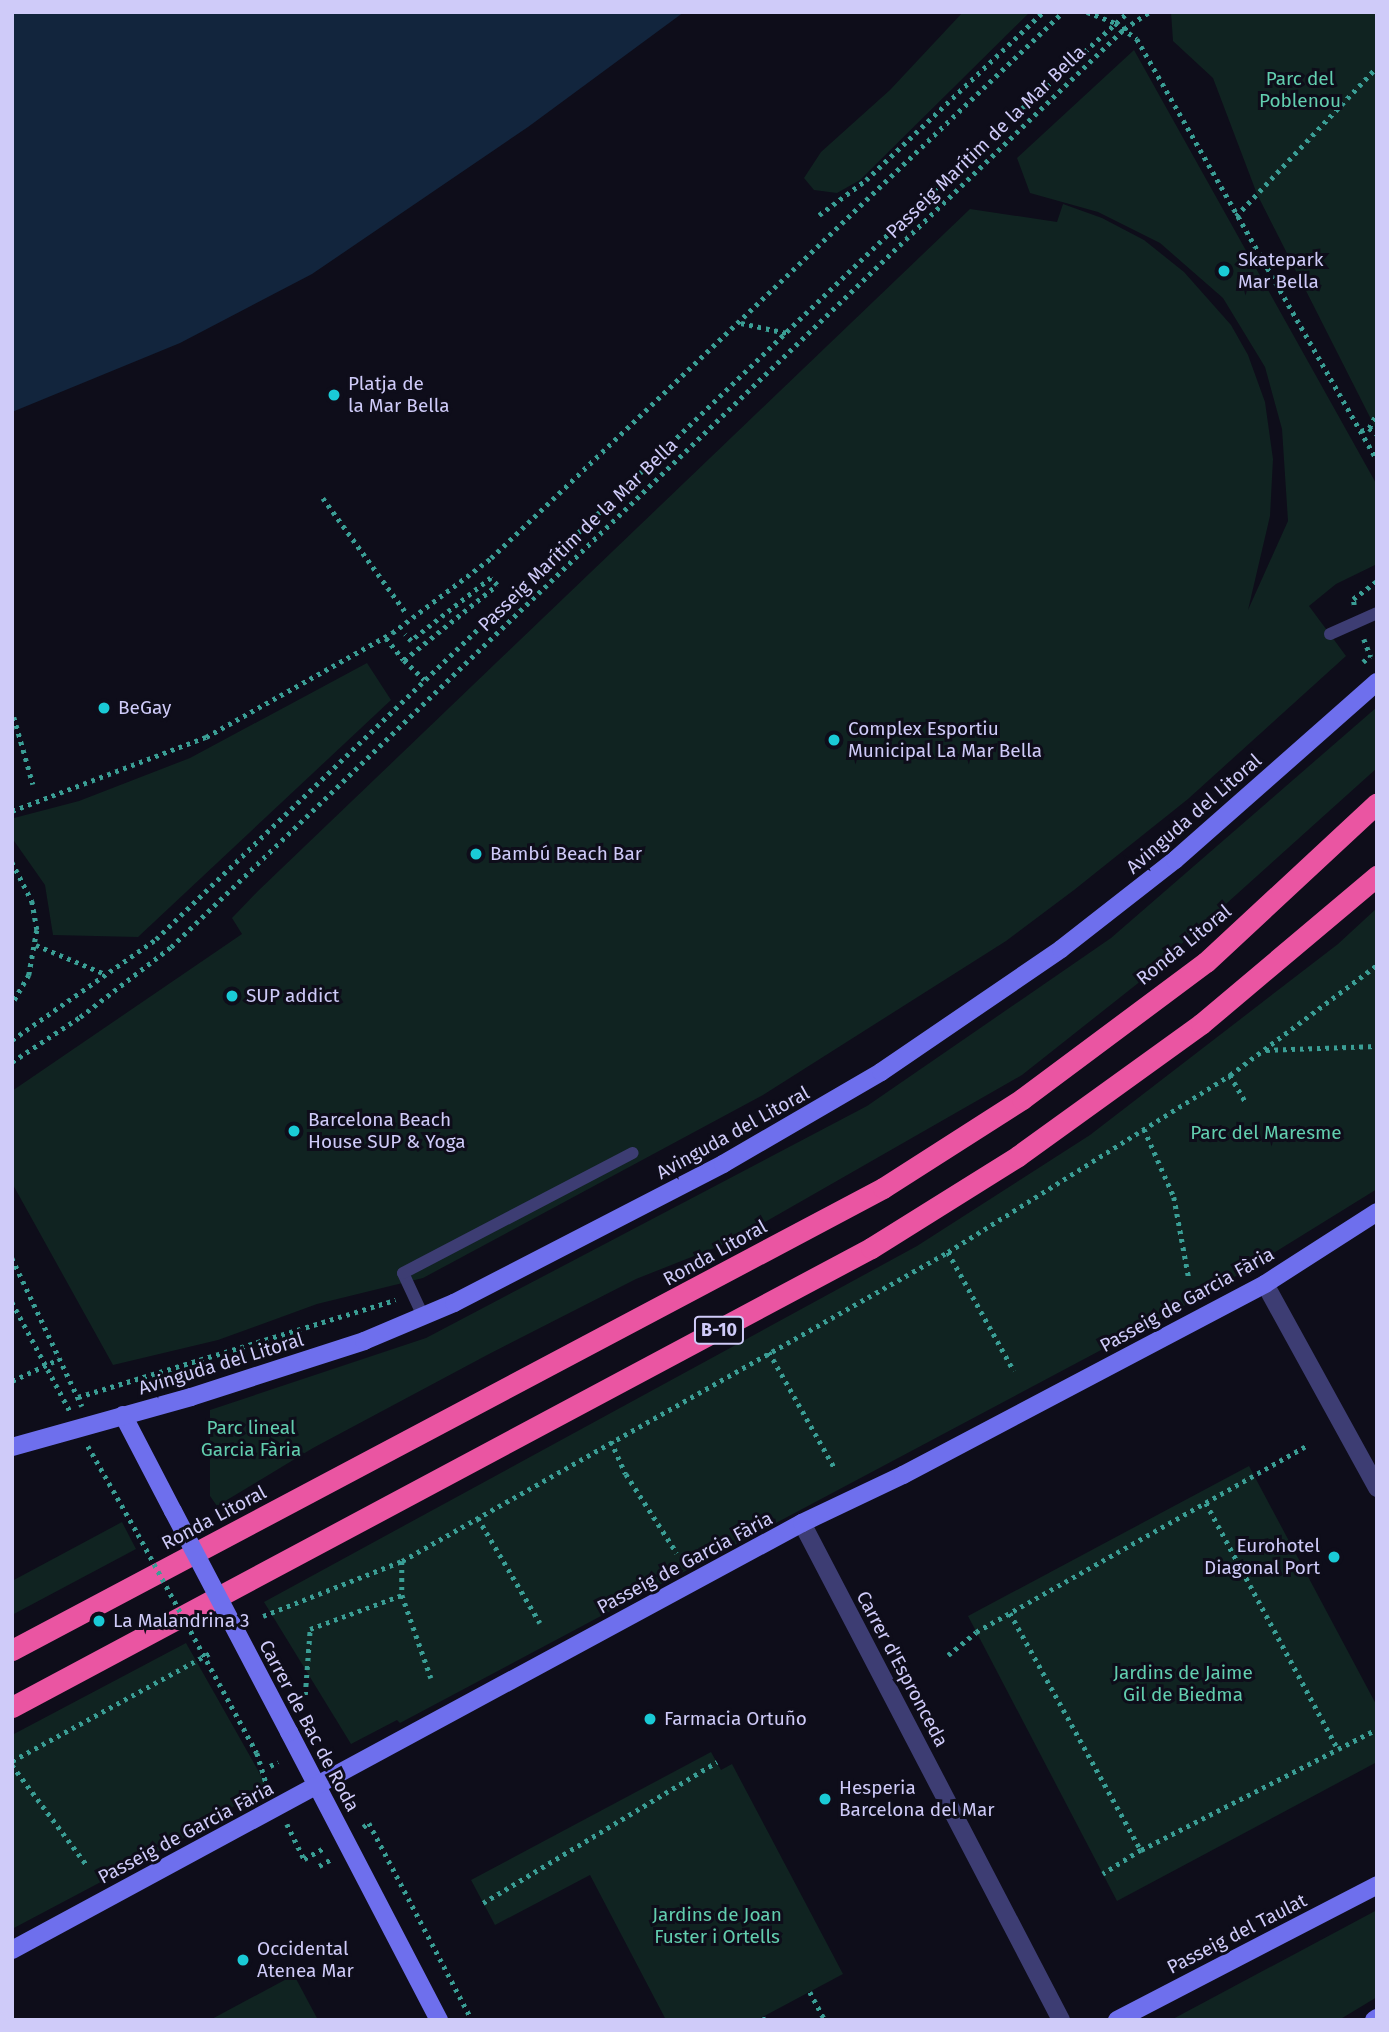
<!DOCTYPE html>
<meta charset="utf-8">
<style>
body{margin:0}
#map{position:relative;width:1389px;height:2032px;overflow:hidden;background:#0e0d1a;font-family:"Fira Sans",sans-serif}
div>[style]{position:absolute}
.green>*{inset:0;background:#102321}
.water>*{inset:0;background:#12253d}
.path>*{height:4.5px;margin-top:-2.25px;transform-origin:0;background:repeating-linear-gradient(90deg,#3a9e95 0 3.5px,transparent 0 8.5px)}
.lane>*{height:12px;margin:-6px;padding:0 6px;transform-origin:6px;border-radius:6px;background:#3d3d73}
.street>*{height:18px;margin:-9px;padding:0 9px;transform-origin:9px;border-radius:9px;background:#3d3d73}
.secondary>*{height:18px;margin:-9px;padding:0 9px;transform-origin:9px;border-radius:9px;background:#6e6fed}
.highway>*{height:21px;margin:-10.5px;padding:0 10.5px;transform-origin:10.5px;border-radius:10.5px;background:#ea55a2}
.path-bridge>*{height:4.5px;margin-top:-2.25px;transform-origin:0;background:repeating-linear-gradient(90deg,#3a9e95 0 3.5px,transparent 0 8.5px)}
.secondary-bridge>*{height:18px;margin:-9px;padding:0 9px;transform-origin:9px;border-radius:9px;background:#6e6fed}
.dots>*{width:19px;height:19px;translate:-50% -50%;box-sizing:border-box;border:4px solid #0e0d1a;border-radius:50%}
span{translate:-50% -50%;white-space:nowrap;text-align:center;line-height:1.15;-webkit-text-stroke:6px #0e0d1a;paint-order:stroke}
.shield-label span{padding:2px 5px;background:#0e0d1a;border:2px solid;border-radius:5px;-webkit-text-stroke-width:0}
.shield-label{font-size:18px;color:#cfcbf9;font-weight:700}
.park-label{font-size:19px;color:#62ceaf}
.street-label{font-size:19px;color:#cfcbf9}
.poi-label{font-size:19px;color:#cfcbf9}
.left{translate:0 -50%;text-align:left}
.right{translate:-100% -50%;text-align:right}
.frame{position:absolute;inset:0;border:14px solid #cfcbf9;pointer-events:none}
</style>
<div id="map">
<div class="green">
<div style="clip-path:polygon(963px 12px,1030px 12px,860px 180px,837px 193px,814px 190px,804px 178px,821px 152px,890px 90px)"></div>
<div style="clip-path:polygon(1171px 12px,1377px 12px,1377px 431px,1257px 194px,1213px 78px,1173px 41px)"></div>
<div style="clip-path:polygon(1134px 50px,1377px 485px,1377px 564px,1336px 584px,1309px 606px,1346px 656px,1188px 799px,1074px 890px,1006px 941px,763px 1095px,423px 1278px,317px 1304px,218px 1340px,113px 1365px,12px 1183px,12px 1091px,242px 934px,232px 918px,258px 891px,970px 209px,1057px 222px,1063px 204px,1102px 218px,1144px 240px,1184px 272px,1231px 325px,1248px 355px,1265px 402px,1273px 459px,1270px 516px,1248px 610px,1288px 521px,1282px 429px,1265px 367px,1223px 298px,1160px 243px,1098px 212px,1030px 193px,1017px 158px)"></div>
<div style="clip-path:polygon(367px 663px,391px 700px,138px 937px,53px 935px,45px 885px,12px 838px,14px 818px,79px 801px,190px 758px)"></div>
<div style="clip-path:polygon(1377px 707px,1377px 768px,1137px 984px,1022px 1075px,732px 1241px,636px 1279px,489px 1354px,313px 1448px,217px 1506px,210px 1496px,210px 1410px,426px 1338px,867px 1106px,1111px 938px)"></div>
<div style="clip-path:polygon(1377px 908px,1377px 1189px,1212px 1291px,400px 1723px,397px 1720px,351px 1744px,264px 1602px,917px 1246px,1090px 1135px,1338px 944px)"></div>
<div style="clip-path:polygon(1249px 1466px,1377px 1706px,1377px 1762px,1117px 1901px,968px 1616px)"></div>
<div style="clip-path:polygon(122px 1522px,136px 1549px,12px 1615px,12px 1581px)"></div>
<div style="clip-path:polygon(186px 1643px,268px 1788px,231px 1808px,233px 1812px,12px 1929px,12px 1735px)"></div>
<div style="clip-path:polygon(711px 1752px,721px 1770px,732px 1764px,843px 1974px,757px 2020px,666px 2020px,590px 1875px,495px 1925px,471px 1880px)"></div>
<div style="clip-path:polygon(1377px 1910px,1377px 1997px,1339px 2020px,1171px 2020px)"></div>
<div style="clip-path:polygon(294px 1975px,318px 2020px,210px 2020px)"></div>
</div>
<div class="water">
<div style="clip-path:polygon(12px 12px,684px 12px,528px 127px,312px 274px,180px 343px,12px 412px)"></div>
</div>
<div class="path">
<div style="left:1087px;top:12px;width:30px;rotate:21deg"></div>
<div style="left:1115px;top:23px;width:27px;rotate:36deg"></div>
<div style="left:1137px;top:39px;width:485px;rotate:60.3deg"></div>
<div style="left:819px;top:215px;width:59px;rotate:-36.7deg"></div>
<div style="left:866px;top:180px;width:244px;rotate:-43.5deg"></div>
<div style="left:1236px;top:216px;width:205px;rotate:-46.6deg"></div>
<div style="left:741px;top:323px;width:47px;rotate:12.3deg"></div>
<div style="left:1369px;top:428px;width:17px;rotate:-62deg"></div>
<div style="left:1361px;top:431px;width:9px;rotate:-21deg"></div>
<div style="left:1369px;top:428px;width:10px;rotate:37deg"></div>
<div style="left:323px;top:498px;width:143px;rotate:54.1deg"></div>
<div style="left:491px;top:558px;width:791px;rotate:-43.67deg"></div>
<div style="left:1354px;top:605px;width:6px;rotate:-99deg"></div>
<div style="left:1353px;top:599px;width:30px;rotate:-37deg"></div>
<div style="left:386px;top:638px;width:28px;rotate:51deg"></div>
<div style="left:404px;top:660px;width:119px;rotate:-38.9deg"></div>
<div style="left:497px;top:585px;width:9px;rotate:-131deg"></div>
<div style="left:491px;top:578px;width:102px;rotate:141.8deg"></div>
<div style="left:411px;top:641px;width:9px;rotate:-131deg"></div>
<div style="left:1364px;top:639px;width:19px;rotate:69deg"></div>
<div style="left:404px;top:660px;width:28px;rotate:44deg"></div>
<div style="left:1363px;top:662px;width:9px;rotate:-41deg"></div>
<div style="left:14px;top:717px;width:70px;rotate:74.2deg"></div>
<div style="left:12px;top:811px;width:208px;rotate:-20.9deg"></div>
<div style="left:206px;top:737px;width:213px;rotate:-29.2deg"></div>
<div style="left:12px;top:862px;width:44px;rotate:62.9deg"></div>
<div style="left:32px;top:901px;width:29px;rotate:80deg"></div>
<div style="left:37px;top:930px;width:46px;rotate:100.1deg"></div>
<div style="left:29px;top:975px;width:34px;rotate:120deg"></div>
<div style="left:36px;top:945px;width:75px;rotate:22.8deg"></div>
<div style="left:12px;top:1040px;width:176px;rotate:-35deg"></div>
<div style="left:156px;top:939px;width:1123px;rotate:-43.92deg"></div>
<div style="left:965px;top:160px;width:220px;rotate:-42.2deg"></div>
<div style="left:1266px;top:1050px;width:111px;rotate:-2.1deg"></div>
<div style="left:12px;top:1062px;width:82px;rotate:-33.5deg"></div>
<div style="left:80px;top:1017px;width:115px;rotate:-37.6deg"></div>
<div style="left:171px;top:947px;width:1323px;rotate:-43.93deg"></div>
<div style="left:1124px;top:29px;width:30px;rotate:-34deg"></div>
<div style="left:1230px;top:1075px;width:32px;rotate:60deg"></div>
<div style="left:1144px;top:1129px;width:74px;rotate:66.2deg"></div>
<div style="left:1174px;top:1197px;width:83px;rotate:79.6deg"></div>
<div style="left:948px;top:1252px;width:136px;rotate:61deg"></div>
<div style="left:12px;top:1258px;width:164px;rotate:64.7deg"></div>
<div style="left:12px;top:1302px;width:123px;rotate:62deg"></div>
<div style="left:769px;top:1352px;width:132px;rotate:60.5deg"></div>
<div style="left:12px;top:1381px;width:52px;rotate:-25.1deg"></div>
<div style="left:78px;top:1397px;width:332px;rotate:-17deg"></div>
<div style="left:611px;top:1441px;width:36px;rotate:66deg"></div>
<div style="left:626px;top:1474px;width:94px;rotate:57.2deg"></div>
<div style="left:88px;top:1446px;width:101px;rotate:60.4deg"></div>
<div style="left:1206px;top:1503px;width:279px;rotate:61.8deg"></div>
<div style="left:1338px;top:1749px;width:44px;rotate:-27.1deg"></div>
<div style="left:478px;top:1518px;width:122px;rotate:59.4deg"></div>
<div style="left:402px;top:1561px;width:34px;rotate:90deg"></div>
<div style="left:402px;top:1595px;width:88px;rotate:70.7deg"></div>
<div style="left:1010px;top:1613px;width:271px;rotate:61.1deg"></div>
<div style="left:1141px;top:1850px;width:45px;rotate:147.7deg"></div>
<div style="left:263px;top:1616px;width:149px;rotate:-21.6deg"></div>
<div style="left:402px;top:1561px;width:627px;rotate:-29.51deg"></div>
<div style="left:948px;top:1252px;width:333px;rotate:-32.1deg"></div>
<div style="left:1230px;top:1075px;width:184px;rotate:-36.8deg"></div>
<div style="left:948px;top:1655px;width:36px;rotate:-39deg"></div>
<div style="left:976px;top:1632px;width:379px;rotate:-29.4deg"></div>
<div style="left:305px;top:1695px;width:66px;rotate:-85.7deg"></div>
<div style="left:310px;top:1629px;width:98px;rotate:-20.3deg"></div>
<div style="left:319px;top:1740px;width:8px;rotate:-23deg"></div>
<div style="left:257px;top:1753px;width:38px;rotate:73deg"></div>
<div style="left:12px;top:1761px;width:228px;rotate:-28.6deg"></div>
<div style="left:12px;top:1765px;width:124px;rotate:53.2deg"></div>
<div style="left:270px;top:1766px;width:9px;rotate:-27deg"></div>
<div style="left:287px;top:1824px;width:39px;rotate:64deg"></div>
<div style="left:304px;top:1859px;width:23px;rotate:-29deg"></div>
<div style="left:363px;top:1827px;width:7px;rotate:-34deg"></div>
<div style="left:369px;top:1823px;width:222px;rotate:62.4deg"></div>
<div style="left:1141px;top:1850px;width:221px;rotate:-27.1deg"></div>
<div style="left:319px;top:1866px;width:13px;rotate:-29deg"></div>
<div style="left:483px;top:1903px;width:273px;rotate:-31.1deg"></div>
<div style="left:810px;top:1992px;width:32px;rotate:62deg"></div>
<div style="left:763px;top:2017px;width:3px;rotate:72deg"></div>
</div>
<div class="lane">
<div style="left:1330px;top:634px;width:51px;rotate:-24.1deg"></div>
<div style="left:423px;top:1316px;width:47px;rotate:-114.9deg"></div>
<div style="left:403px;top:1273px;width:259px;rotate:-27.6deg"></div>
</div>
<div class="street">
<div style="left:1265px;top:1284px;width:233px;rotate:61.2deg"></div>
<div style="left:802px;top:1523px;width:560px;rotate:62.47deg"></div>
</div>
<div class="secondary">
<div style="left:123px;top:1415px;width:108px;rotate:62.5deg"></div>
<div style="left:12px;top:1447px;width:186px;rotate:-15.6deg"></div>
<div style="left:191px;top:1397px;width:182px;rotate:-17.9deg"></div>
<div style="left:364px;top:1341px;width:98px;rotate:-22.9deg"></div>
<div style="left:454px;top:1303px;width:303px;rotate:-27.3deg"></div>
<div style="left:723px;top:1164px;width:183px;rotate:-30.2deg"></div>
<div style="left:881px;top:1072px;width:218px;rotate:-34.3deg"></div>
<div style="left:1061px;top:949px;width:145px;rotate:-38deg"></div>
<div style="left:1175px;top:860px;width:269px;rotate:-41.4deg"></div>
<div style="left:289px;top:1732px;width:325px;rotate:62.5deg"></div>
<div style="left:12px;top:1950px;width:898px;rotate:-28.39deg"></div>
<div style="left:802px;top:1523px;width:112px;rotate:-25.4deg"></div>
<div style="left:903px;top:1475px;width:409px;rotate:-27.8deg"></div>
<div style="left:1265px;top:1284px;width:133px;rotate:-32.7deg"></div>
<div style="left:1117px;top:2020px;width:293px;rotate:-27.4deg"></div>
<div style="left:1374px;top:2020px;width:4px;rotate:-34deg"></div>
</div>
<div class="highway">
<div style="left:12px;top:1650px;width:986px;rotate:-27.94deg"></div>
<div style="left:883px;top:1188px;width:165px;rotate:-32.6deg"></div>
<div style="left:1022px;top:1099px;width:229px;rotate:-36.7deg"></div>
<div style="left:1206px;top:962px;width:233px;rotate:-42.9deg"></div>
<div style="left:12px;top:1707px;width:974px;rotate:-28.12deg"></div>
<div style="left:871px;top:1248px;width:173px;rotate:-32deg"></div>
<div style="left:1018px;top:1156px;width:226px;rotate:-35.8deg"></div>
<div style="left:1201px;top:1024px;width:230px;rotate:-40.1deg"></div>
</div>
<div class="path-bridge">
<div style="left:392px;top:633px;width:124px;rotate:-37.1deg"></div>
<div style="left:138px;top:1534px;width:249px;rotate:61.5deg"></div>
</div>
<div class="secondary-bridge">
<div style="left:173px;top:1511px;width:250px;rotate:62.3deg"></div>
</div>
<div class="dots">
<div style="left:1224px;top:271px;background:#1acad6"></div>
<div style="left:334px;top:395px;background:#1acad6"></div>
<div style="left:104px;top:708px;background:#1acad6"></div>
<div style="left:834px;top:740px;background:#1acad6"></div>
<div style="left:476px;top:854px;background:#1acad6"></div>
<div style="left:232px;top:996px;background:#1acad6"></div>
<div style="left:294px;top:1131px;background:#1acad6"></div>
<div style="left:1334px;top:1557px;background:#1acad6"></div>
<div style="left:99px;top:1621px;background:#1acad6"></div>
<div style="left:650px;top:1719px;background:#1acad6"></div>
<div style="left:825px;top:1799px;background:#1acad6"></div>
<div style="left:243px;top:1960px;background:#1acad6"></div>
</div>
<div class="shield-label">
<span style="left:719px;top:1330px">B-10</span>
</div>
<div class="park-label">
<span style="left:1300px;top:90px">Parc del<br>Poblenou</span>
<span style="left:1266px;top:1133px">Parc del Maresme</span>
<span style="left:251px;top:1439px">Parc lineal<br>Garcia Fària</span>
<span style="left:1183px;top:1684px">Jardins de Jaime<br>Gil de Biedma</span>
<span style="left:717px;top:1926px">Jardins de Joan<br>Fuster i Ortells</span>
</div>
<div class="street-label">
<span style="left:986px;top:142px;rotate:-44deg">Passeig Marítim de la Mar Bella</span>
<span style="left:578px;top:535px;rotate:-44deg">Passeig Marítim de la Mar Bella</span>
<span style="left:1194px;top:814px;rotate:-41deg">Avinguda del Litoral</span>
<span style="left:1184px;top:945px;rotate:-39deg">Ronda Litoral</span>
<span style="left:733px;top:1133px;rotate:-29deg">Avinguda del Litoral</span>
<span style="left:715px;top:1253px;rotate:-29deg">Ronda Litoral</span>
<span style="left:1187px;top:1300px;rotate:-29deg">Passeig de Garcia Fària</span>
<span style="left:221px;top:1364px;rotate:-17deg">Avinguda del Litoral</span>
<span style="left:214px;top:1518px;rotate:-28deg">Ronda Litoral</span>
<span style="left:685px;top:1563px;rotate:-28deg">Passeig de Garcia Fària</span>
<span style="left:902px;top:1669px;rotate:62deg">Carrer d'Espronceda</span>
<span style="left:309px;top:1726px;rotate:62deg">Carrer de Bac de Roda</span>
<span style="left:186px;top:1833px;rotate:-28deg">Passeig de Garcia Fària</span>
<span style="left:1237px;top:1934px;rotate:-27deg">Passeig del Taulat</span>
</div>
<div class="poi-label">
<span class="left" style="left:1238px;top:271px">Skatepark<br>Mar Bella</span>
<span class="left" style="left:348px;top:395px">Platja de<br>la Mar Bella</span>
<span class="left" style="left:118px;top:708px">BeGay</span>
<span class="left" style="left:848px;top:740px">Complex Esportiu<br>Municipal La Mar Bella</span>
<span class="left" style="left:490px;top:854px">Bambú Beach Bar</span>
<span class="left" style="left:246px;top:996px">SUP addict</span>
<span class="left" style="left:308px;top:1131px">Barcelona Beach<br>House SUP &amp; Yoga</span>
<span class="right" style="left:1320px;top:1557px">Eurohotel<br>Diagonal Port</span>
<span class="left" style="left:113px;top:1621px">La Malandrina 3</span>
<span class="left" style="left:664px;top:1719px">Farmacia Ortuño</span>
<span class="left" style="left:839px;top:1799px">Hesperia<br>Barcelona del Mar</span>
<span class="left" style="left:257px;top:1960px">Occidental<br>Atenea Mar</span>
</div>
<div class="frame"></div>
</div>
